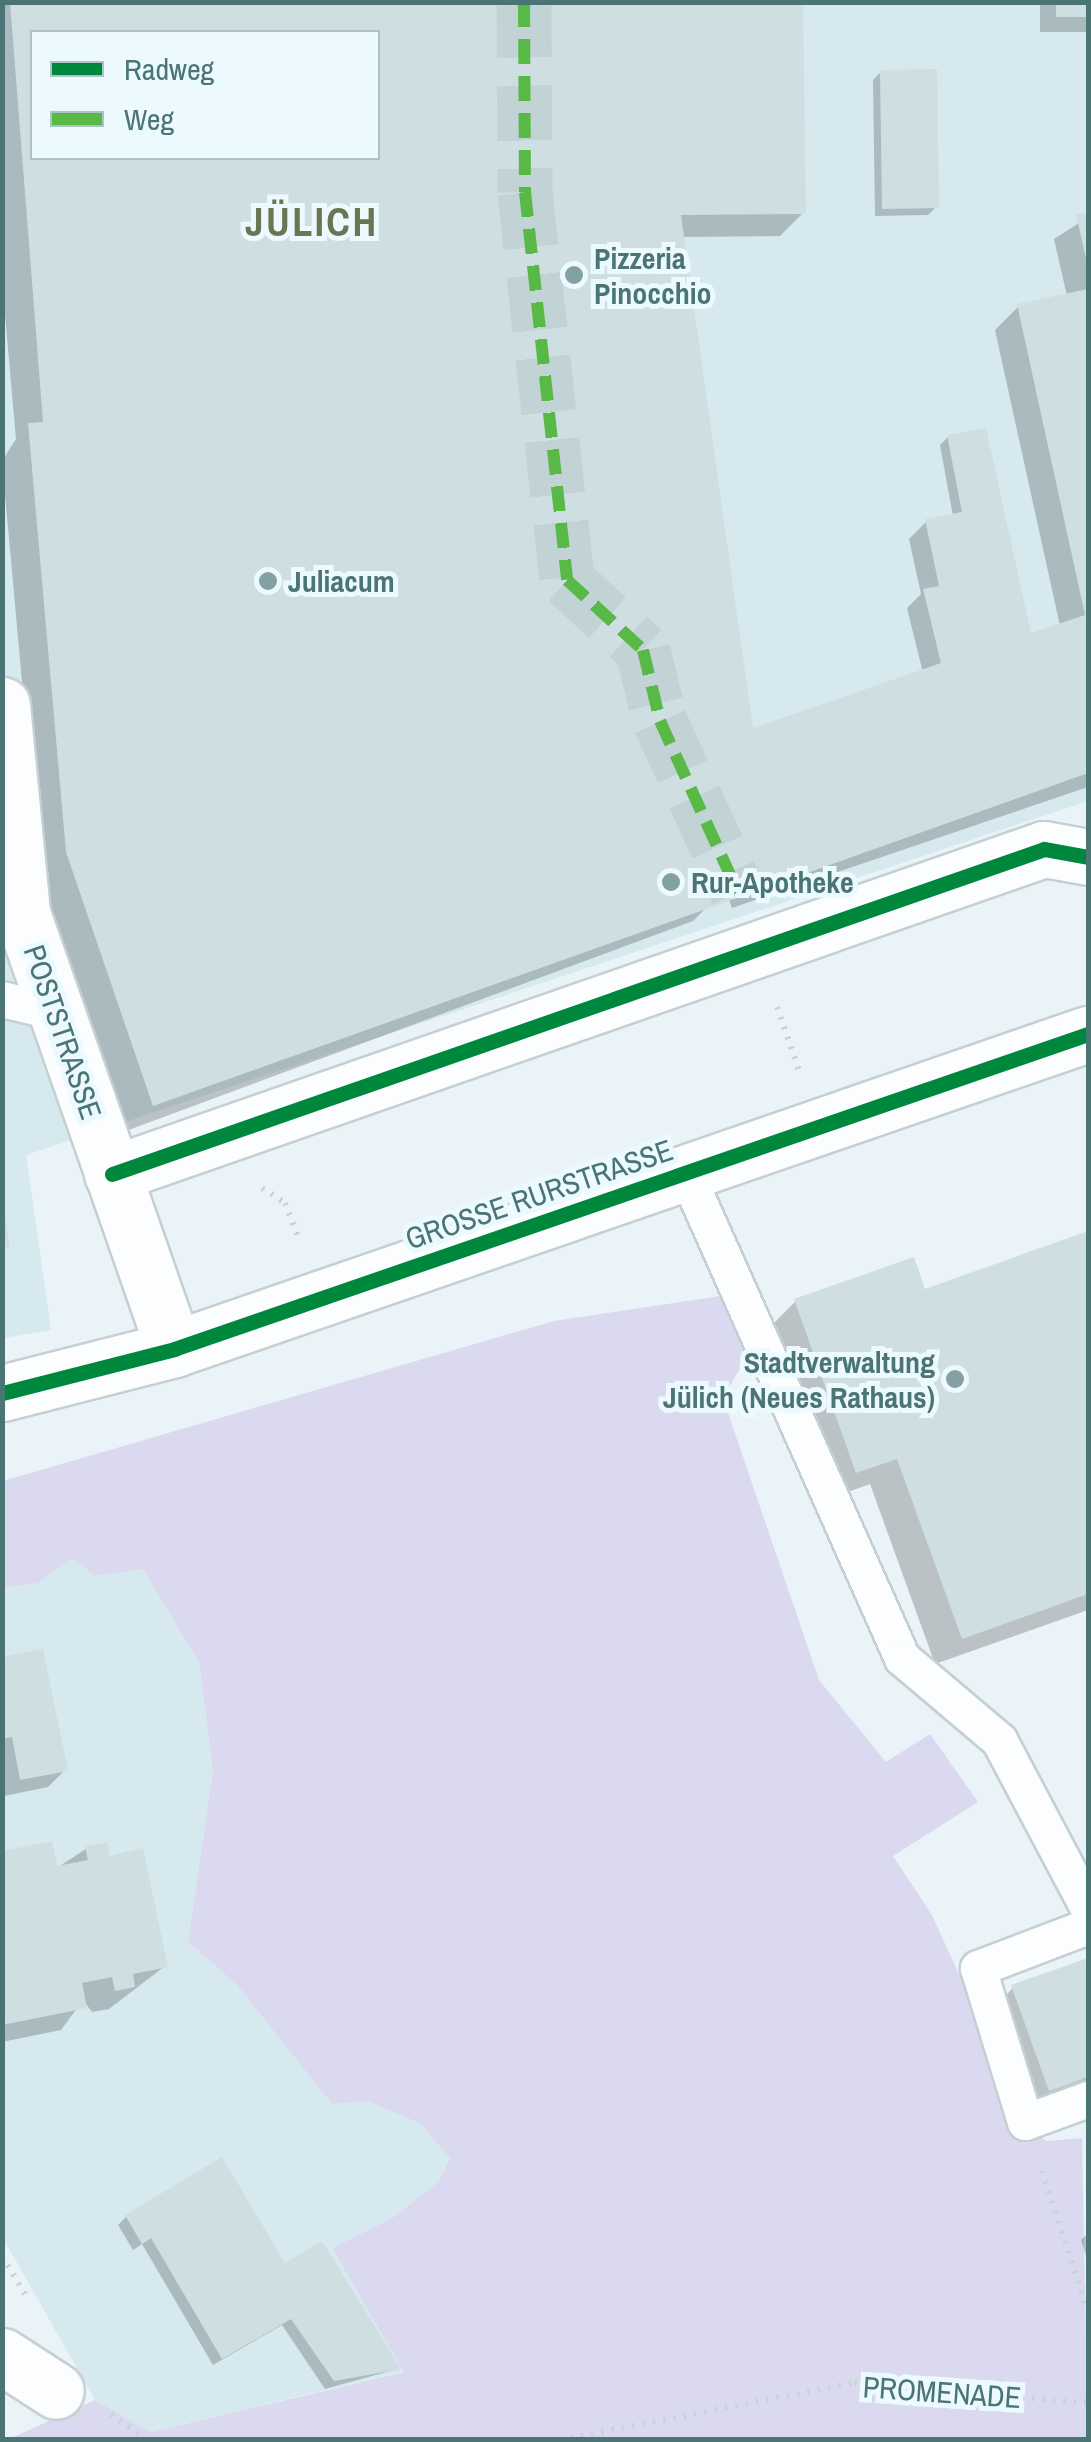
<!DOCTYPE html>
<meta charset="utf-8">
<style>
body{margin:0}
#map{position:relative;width:1091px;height:2442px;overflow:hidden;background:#eaf3f7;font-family:"Archivo Narrow",sans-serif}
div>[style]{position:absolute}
.residential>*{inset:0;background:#d6e9ee}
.green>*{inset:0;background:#dbd9ef}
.shadow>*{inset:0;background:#0003}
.building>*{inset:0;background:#cfdfe1}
.street-tunnel>*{height:55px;margin-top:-27.5px;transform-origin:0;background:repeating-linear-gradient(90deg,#c2d3d6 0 55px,transparent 0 83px)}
.path>*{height:6px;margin-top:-3px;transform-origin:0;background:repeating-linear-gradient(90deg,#c8d5d6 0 2.5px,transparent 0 10.5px)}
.roads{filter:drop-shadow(2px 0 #c5d0d2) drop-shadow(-2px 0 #c5d0d2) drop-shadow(0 2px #c5d0d2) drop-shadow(0 -2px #c5d0d2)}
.lane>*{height:35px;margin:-17.5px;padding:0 17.5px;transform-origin:17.5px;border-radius:17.5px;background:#fcfdfe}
.street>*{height:55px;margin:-27.5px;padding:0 27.5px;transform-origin:27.5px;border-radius:27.5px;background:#fcfdfe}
.secondary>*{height:55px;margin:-27.5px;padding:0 27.5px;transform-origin:27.5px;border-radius:27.5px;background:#fcfdfe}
.quiet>*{height:12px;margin-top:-6px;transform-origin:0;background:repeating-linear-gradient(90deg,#58b947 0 25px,transparent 0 37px)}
.cycleway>*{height:15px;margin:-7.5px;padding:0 7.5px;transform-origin:7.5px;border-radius:7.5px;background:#00873e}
.dots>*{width:28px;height:28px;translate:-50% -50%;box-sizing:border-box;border:5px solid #ecfaff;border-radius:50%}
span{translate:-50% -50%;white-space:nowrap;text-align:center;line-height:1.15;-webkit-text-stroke:10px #ecfaff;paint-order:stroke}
.poi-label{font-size:30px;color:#4b7475;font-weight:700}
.left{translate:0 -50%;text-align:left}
.right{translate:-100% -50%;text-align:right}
.street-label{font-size:30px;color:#4b7475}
.district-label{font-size:40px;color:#6a7651;font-weight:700;letter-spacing:2.5px}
.frame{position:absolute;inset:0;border:5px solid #4b7475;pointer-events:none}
.legend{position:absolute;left:30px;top:30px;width:350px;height:130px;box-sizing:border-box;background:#ecfaff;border:2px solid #acc4c8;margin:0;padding:12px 18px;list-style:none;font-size:30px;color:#4b7475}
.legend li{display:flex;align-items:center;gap:20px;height:50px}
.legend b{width:50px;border:2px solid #acc4c8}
</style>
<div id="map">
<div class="residential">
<div style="clip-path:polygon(evenodd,3px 3px,1088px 3px,1088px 801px,26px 1155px,51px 1330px,3px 1338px,3px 3px,32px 32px,378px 32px,378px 158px,32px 158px,32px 32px)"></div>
<div style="clip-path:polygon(72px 1558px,95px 1576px,143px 1569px,199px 1662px,213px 1772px,188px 1942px,237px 1985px,332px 2104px,368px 2101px,421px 2124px,450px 2157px,439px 2181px,394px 2217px,332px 2248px,405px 2371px,150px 2432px,95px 2400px,3px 2238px,2px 1588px,38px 1582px)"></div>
</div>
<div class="green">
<div style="clip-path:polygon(734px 1294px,756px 1340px,723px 1398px,819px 1680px,886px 1762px,930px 1734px,978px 1802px,893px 1856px,932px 1915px,1026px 2122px,1046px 2141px,1082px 2138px,1088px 2439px,9px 2439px,95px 2400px,151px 2432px,404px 2372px,332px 2248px,394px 2217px,439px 2181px,450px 2158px,421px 2124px,368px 2101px,332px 2104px,237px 1985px,188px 1942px,213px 1771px,199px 1662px,143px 1569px,95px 1576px,72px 1558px,38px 1583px,3px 1588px,3px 1481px,554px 1321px)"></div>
</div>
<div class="shadow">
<div style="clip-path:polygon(evenodd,2px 2px,801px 2px,803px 213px,780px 236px,682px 237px,751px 732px,923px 673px,907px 608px,921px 594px,909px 539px,926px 522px,953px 516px,940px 445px,948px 437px,1021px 639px,1060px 626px,995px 330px,1018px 307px,1067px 296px,1054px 239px,1088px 217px,1088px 787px,732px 908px,729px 899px,708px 906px,693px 921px,126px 1131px,40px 880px,2px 461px,16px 439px,2px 281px,2px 2px,32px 32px,378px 32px,378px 158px,32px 158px,32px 32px)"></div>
<div style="clip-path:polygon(836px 2px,973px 2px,836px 4px)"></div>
<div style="clip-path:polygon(1040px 2px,1088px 2px,1088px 32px,1040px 32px)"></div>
<div style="clip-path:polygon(881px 72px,936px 207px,928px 215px,875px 216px,873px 80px)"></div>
<div style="clip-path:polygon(1088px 1234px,1088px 1610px,935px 1664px,870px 1484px,829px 1499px,768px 1329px,795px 1302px,923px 1292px)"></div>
<div style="clip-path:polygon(2px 1658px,65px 1770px,48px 1787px,4px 1796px)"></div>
<div style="clip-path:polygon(86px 1849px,108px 1859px,165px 1966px,109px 2009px,92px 2012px,83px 2000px,61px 2030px,2px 2042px,2px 1853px,55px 1869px)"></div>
<div style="clip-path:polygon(1088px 1961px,1088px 2092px,1022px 2116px,986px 2015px,1013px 1988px)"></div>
<div style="clip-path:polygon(126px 2217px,284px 2267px,397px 2369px,325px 2389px,282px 2325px,213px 2365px,142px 2244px,133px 2250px,118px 2225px)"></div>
<div style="clip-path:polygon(1088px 2233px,1088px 2262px,1081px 2240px)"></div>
</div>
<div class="building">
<div style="clip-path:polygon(evenodd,10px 2px,803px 2px,806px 214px,681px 215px,753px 728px,941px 663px,923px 589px,939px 586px,925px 519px,962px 512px,947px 435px,986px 428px,1031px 633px,1085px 615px,1017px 304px,1088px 289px,1088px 773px,153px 1106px,66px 852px,28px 423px,43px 422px,10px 2px,32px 32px,378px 32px,378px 158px,32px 158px,32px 32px)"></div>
<div style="clip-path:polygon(1056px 2px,1088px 2px,1088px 17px,1056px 17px)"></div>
<div style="clip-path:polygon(937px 69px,939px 208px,882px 209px,880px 70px)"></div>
<div style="clip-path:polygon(1076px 214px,1088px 214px,1088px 262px,1087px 263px)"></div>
<div style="clip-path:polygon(2px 1199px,10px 1247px,2px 1247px)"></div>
<div style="clip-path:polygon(1088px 1231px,1088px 1594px,962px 1639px,897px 1459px,856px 1473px,794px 1299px,914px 1257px,925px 1289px)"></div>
<div style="clip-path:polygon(43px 1649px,68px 1771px,20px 1780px,12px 1737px,2px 1739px,2px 1657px)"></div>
<div style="clip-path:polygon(52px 1841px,57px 1866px,88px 1860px,85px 1847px,107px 1842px,110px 1856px,143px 1848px,168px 1967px,133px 1974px,135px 1987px,115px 1991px,112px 1977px,82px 1983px,87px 2008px,2px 2025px,2px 1851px)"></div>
<div style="clip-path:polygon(1088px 1958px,1088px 2077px,1049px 2091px,1011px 1985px)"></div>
<div style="clip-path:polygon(222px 2157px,285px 2263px,322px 2241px,401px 2369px,334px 2381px,291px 2319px,222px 2359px,151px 2238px,142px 2244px,125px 2215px)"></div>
</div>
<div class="street-tunnel">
<div style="left:524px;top:2px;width:190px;rotate:89.7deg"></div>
<div style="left:525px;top:192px;width:390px;rotate:83.8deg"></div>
<div style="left:567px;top:580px;width:103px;rotate:42.6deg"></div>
<div style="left:643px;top:650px;width:73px;rotate:76.5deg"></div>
<div style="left:660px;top:721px;width:188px;rotate:65.5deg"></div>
</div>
<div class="path">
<div style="left:777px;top:1007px;width:67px;rotate:70.8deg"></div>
<div style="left:262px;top:1188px;width:27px;rotate:33deg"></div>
<div style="left:285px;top:1203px;width:41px;rotate:68.5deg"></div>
<div style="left:1042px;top:2171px;width:147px;rotate:71.8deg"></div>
<div style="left:2px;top:2256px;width:50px;rotate:58.8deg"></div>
<div style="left:111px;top:2414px;width:44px;rotate:35.8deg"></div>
<div style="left:560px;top:2440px;width:299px;rotate:-11deg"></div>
<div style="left:854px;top:2383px;width:235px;rotate:4.9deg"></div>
</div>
<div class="roads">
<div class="lane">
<div style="left:2px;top:999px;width:56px;rotate:13.5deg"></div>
<div style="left:686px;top:1173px;width:531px;rotate:65.99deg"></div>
<div style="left:902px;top:1658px;width:127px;rotate:40.2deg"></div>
<div style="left:999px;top:1740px;width:190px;rotate:62.1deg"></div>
<div style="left:1088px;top:1926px;width:118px;rotate:159.1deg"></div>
<div style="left:978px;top:1968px;width:161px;rotate:73deg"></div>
<div style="left:1025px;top:2122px;width:67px;rotate:-20.1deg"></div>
</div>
<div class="street">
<div style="left:2px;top:705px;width:209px;rotate:84.5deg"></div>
<div style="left:22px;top:913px;width:462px;rotate:70.8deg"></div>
<div style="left:112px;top:1174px;width:987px;rotate:-19.22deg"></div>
<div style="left:1044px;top:849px;width:45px;rotate:10.3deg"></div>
<div style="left:2px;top:2356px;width:64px;rotate:32.9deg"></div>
</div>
<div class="secondary">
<div style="left:2px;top:1393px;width:178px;rotate:-14.3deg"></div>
<div style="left:174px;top:1349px;width:967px;rotate:-19.02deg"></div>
</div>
</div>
<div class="quiet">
<div style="left:524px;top:2px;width:190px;rotate:89.7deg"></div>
<div style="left:525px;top:192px;width:390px;rotate:83.8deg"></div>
<div style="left:567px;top:580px;width:103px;rotate:42.6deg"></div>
<div style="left:643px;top:650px;width:73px;rotate:76.5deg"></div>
<div style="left:660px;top:721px;width:188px;rotate:65.5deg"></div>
</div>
<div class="cycleway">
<div style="left:112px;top:1174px;width:987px;rotate:-19.22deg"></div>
<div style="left:1044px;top:849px;width:45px;rotate:10.3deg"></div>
<div style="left:2px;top:1393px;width:178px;rotate:-14.3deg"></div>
<div style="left:174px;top:1349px;width:967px;rotate:-19.02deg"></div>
</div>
<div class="dots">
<div style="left:574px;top:275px;background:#83a0a2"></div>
<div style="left:268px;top:581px;background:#83a0a2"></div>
<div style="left:671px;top:882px;background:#83a0a2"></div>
<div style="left:955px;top:1379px;background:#83a0a2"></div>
</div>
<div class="poi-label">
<span class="left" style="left:594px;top:275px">Pizzeria<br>Pinocchio</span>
<span class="left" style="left:288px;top:581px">Juliacum</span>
<span class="left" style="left:691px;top:882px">Rur-Apotheke</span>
<span class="right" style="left:935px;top:1379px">Stadtverwaltung<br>Jülich (Neues Rathaus)</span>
</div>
<div class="street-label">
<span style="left:63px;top:1032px;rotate:71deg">POSTSTRASSE</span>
<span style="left:539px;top:1194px;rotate:-19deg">GROSSE RURSTRASSE</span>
<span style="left:942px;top:2392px;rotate:4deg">PROMENADE</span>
</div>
<div class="district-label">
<span style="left:312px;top:222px">JÜLICH</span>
</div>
<div class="frame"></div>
<ul class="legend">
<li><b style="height:12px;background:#00873e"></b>Radweg</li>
<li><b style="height:12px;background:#58b947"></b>Weg</li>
</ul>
</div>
